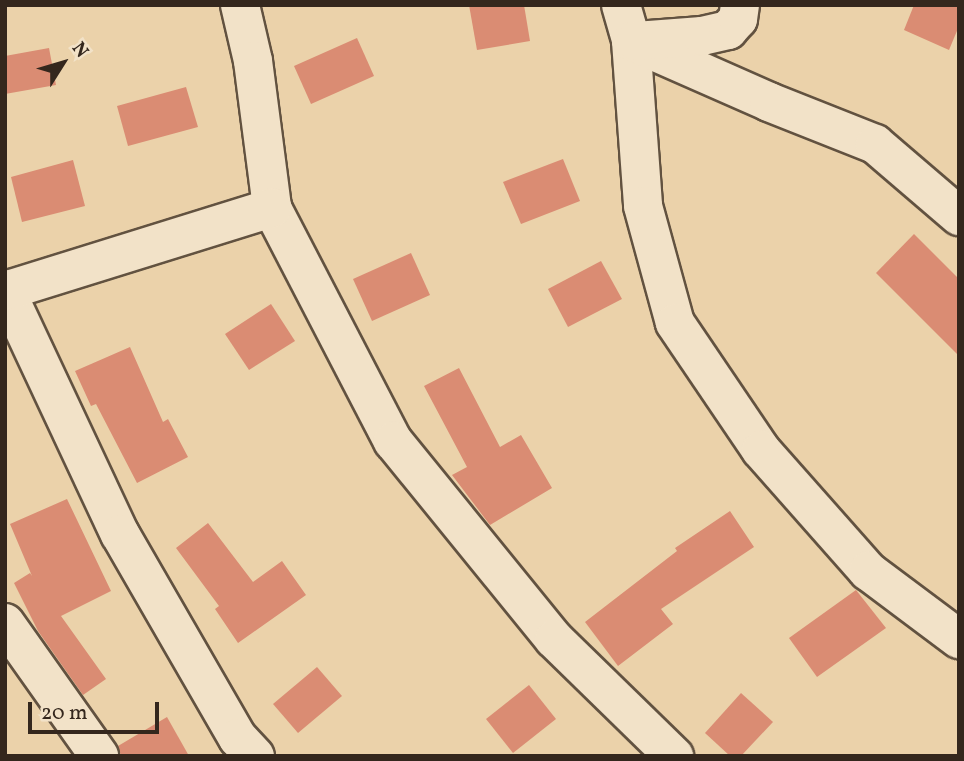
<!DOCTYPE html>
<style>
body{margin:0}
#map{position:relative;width:964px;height:761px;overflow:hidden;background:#ebd2aa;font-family:Vollkorn,serif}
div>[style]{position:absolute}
.building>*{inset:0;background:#da8c73}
.roads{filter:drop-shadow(2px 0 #625240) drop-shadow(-2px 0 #625240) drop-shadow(0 2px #625240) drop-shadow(0 -2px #625240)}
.minor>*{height:38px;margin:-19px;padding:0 19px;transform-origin:19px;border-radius:19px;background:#f2e2c8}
span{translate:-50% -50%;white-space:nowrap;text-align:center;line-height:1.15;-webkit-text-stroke:7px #f2e2c8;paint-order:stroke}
.frame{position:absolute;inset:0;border:7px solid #34271d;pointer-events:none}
.north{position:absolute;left:28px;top:28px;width:70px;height:70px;-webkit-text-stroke:5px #f2e2c8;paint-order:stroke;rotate:53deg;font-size:19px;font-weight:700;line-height:28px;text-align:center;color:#34271d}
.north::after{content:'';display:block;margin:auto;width:24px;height:32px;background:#34271d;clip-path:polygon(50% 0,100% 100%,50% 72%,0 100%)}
.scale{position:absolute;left:28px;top:702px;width:131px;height:32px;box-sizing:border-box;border:4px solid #34271d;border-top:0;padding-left:9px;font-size:21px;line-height:24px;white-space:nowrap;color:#34271d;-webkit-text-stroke:5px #f2e2c8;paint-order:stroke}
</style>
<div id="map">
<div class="building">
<div style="clip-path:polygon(469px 5px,524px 5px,530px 41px,477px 50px)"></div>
<div style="clip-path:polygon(914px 5px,959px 5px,959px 26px,949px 50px,904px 30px)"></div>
<div style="clip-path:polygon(357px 38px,374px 76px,311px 104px,294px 66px)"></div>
<div style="clip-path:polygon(49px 48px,56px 85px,5px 94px,5px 56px)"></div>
<div style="clip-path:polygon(186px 87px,198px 127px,128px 146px,117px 106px)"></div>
<div style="clip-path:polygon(563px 159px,580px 201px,521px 224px,503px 182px)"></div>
<div style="clip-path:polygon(73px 160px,85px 206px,22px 222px,11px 177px)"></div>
<div style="clip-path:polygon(914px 234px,959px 279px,959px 356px,876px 273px)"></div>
<div style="clip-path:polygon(411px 253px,430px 295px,372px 321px,353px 279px)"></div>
<div style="clip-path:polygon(601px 261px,622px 299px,568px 327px,548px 289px)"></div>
<div style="clip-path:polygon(271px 304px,295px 341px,249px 370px,225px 334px)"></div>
<div style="clip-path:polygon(130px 347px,163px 422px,168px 419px,188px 457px,137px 483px,96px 404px,91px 406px,75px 371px)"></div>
<div style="clip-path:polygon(459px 368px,500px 447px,521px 435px,552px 488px,490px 525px,452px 475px,467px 467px,424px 386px)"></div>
<div style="clip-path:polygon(67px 499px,111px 591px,61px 616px,106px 679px,83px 695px,38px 631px,14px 583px,30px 573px,32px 576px,10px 524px)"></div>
<div style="clip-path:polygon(730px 511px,754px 547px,661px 609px,673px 624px,618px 666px,585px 622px,677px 551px,675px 548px)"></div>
<div style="clip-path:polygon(208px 523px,253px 582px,282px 561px,306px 595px,238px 643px,215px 609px,219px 606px,176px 548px)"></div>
<div style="clip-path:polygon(856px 590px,886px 628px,817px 677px,789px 638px)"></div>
<div style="clip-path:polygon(317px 667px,342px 696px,298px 733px,273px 704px)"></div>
<div style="clip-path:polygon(529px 685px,556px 719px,513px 753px,486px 719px)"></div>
<div style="clip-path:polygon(741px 693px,773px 722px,741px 756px,730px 756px,705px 733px)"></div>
<div style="clip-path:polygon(167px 717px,189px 756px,121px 756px,118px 746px)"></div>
</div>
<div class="roads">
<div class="minor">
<div style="left:240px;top:5px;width:57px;rotate:76.9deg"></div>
<div style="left:253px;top:61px;width:148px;rotate:82.6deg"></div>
<div style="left:272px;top:208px;width:263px;rotate:62.6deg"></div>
<div style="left:393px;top:441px;width:255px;rotate:50.9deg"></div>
<div style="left:554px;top:639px;width:168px;rotate:44.3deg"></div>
<div style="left:621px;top:5px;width:37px;rotate:74deg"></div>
<div style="left:631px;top:41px;width:165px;rotate:85.8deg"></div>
<div style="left:643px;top:206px;width:121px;rotate:74.7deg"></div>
<div style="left:675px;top:323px;width:153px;rotate:55.9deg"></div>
<div style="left:761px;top:450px;width:162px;rotate:48.5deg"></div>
<div style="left:868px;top:571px;width:114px;rotate:36.8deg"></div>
<div style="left:631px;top:41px;width:151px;rotate:23.8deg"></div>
<div style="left:769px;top:102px;width:114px;rotate:21.6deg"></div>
<div style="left:875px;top:144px;width:111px;rotate:40.6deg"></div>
<div style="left:636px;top:41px;width:66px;rotate:-4.3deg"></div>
<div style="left:702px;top:36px;width:27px;rotate:-13deg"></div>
<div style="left:728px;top:30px;width:15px;rotate:-48deg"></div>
<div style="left:738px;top:19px;width:14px;rotate:-82deg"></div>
<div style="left:5px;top:289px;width:271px;rotate:64.9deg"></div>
<div style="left:120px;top:534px;width:236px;rotate:60deg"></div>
<div style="left:238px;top:738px;width:25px;rotate:47deg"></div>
<div style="left:5px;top:291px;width:280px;rotate:-17.3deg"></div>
<div style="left:5px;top:623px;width:163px;rotate:54.7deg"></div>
</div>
</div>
<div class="frame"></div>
<div class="north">N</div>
<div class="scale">20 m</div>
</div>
